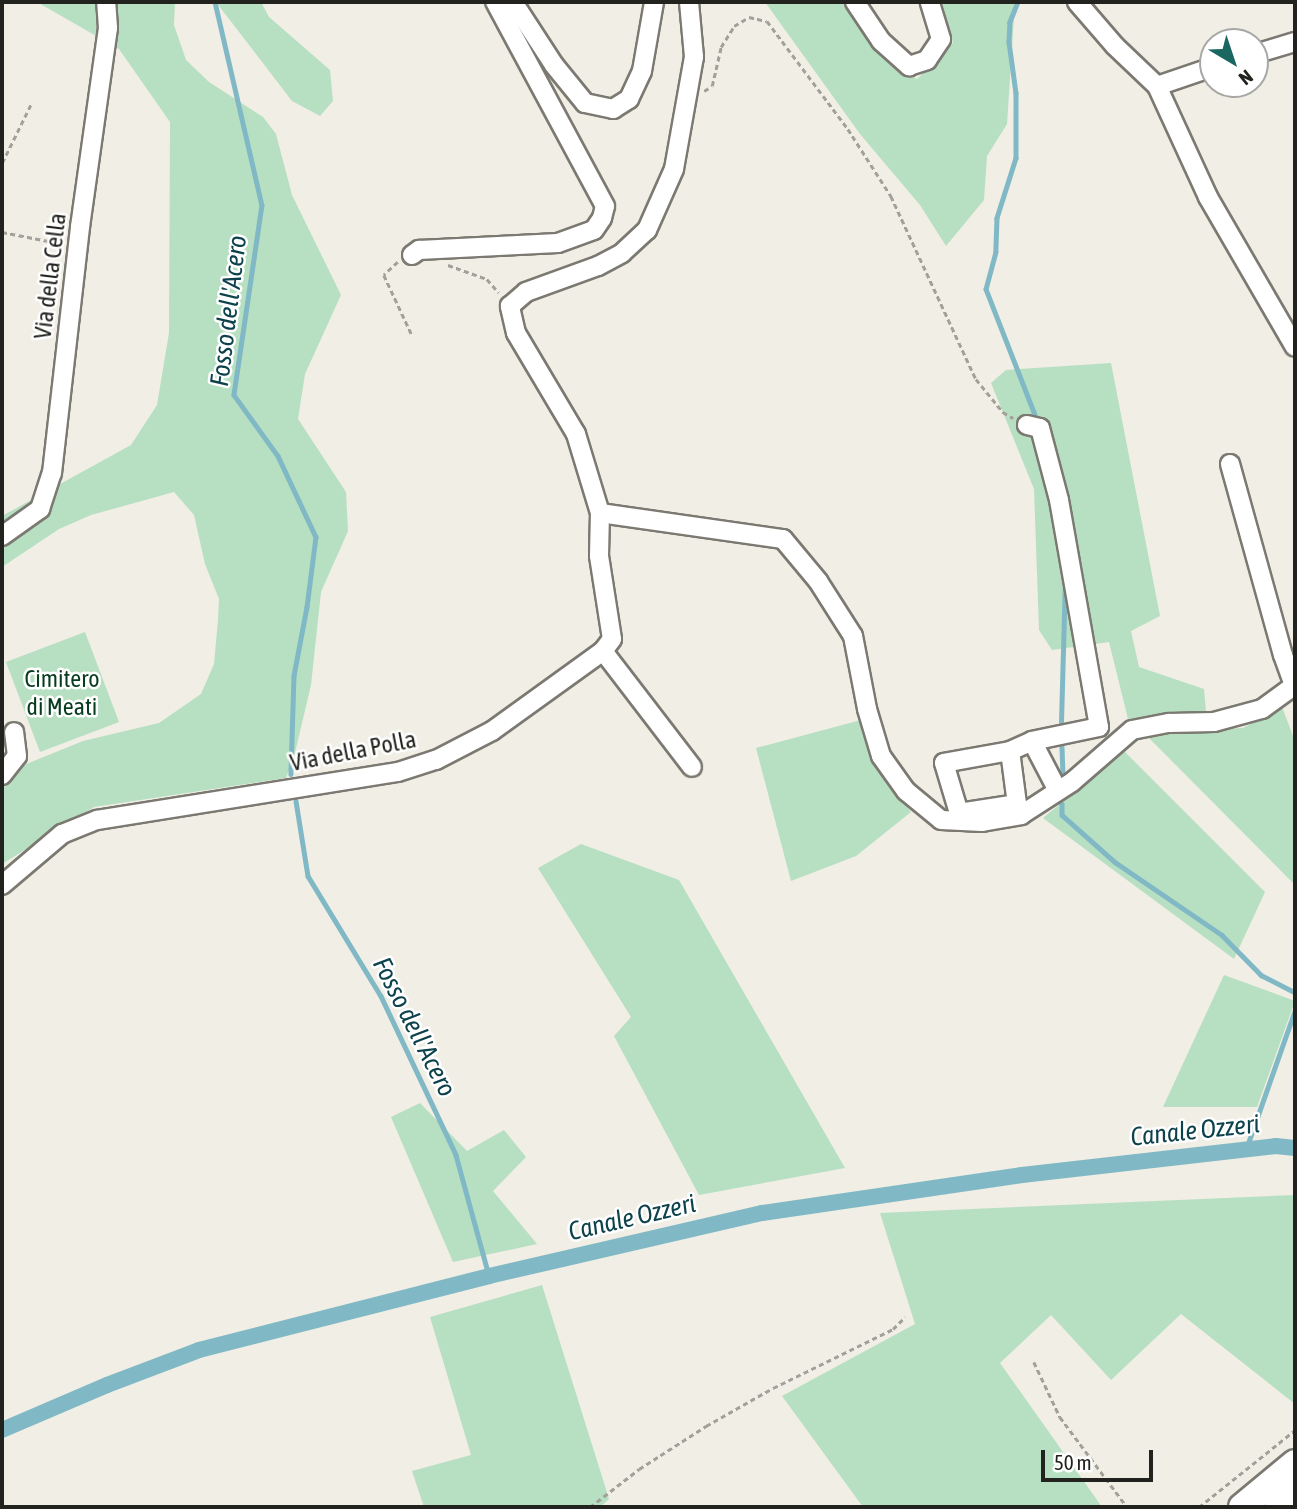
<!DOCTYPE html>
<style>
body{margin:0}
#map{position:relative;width:1297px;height:1509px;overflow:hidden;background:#f0eee5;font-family:"Asap Condensed",sans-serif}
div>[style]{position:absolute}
.green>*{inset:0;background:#b7dfc2}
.stream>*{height:4.5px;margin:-2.25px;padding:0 2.25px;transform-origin:2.25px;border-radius:2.25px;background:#80b9c5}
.canal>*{height:16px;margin:-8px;padding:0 8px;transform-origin:8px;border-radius:8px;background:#80b9c5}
.path>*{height:2.5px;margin-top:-1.25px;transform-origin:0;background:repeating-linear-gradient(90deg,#a1a099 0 5px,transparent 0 8.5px)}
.roads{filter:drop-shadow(2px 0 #7b7971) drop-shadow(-2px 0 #7b7971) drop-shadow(0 2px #7b7971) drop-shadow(0 -2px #7b7971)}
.minor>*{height:18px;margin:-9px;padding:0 9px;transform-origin:9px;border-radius:9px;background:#fff}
.highway>*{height:26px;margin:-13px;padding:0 13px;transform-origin:13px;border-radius:13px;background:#fff}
span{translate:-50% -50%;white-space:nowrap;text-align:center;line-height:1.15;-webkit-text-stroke:5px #fff;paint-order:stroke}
.street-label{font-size:24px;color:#22221e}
.park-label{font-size:24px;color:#063b1e}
.water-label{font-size:26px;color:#0d424c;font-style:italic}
.frame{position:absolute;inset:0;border:4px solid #22221e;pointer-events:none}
.north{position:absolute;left:1199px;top:28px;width:70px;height:70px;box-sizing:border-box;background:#fff;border:2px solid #a7a7a5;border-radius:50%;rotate:141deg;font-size:19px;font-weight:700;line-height:28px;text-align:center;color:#22221e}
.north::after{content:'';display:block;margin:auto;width:24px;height:32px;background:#1a6762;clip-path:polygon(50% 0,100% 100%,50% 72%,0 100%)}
.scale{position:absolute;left:1041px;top:1450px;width:112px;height:32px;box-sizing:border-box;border:4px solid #22221e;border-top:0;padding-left:9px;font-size:21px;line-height:24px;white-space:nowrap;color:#22221e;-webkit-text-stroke:5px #fff;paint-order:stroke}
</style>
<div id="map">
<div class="green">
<div style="clip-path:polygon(37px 2px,175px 2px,174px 25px,186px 60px,209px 82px,263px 117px,276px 134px,292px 195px,341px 295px,305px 374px,298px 419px,346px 492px,348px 531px,321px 592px,311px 685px,294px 757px,286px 778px,94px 807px,2px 864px,2px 783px,14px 769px,83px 741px,159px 723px,201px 694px,214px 664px,218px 620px,219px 599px,205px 564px,194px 515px,174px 492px,91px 515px,59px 529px,2px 567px,2px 516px,131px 445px,157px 405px,169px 333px,170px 122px,119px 49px)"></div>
<div style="clip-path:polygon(216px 2px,261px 2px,269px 17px,330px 70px,333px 101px,320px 116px,292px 101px)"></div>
<div style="clip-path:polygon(765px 2px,845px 2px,887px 62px,917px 79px,953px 43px,942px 2px,1015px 2px,1007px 124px,987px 156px,984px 200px,946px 246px,920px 205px,860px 134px)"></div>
<div style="clip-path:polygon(1111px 363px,1160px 616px,1131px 631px,1139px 667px,1204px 689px,1206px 711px,1128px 719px,1109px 642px,1052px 650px,1039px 630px,1034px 489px,991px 383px,1006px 370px)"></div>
<div style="clip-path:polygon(85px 632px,119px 722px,40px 752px,6px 662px)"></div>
<div style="clip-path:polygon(1282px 707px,1295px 741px,1295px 885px,1148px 737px,1190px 730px,1243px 728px)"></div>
<div style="clip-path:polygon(861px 720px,882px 774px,911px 812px,856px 856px,791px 881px,756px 748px)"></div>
<div style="clip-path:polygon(1124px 751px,1265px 892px,1234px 959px,1043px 818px)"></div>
<div style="clip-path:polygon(581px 844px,679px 880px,845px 1168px,699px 1195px,614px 1036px,631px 1017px,538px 868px)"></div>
<div style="clip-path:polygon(1224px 975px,1295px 1001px,1257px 1107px,1163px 1107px)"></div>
<div style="clip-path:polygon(420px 1103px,467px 1151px,504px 1130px,526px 1157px,493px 1191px,537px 1244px,453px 1262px,391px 1117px)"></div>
<div style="clip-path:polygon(1295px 1195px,1295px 1404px,1181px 1314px,1111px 1380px,1051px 1315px,1000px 1363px,1102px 1507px,863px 1507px,782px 1396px,915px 1324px,880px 1213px)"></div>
<div style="clip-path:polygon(542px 1285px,609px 1499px,600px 1507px,424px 1507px,412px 1471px,471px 1455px,430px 1317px)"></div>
</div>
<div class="stream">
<div style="left:215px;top:2px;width:208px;rotate:77deg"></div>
<div style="left:262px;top:205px;width:192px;rotate:98.4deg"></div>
<div style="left:234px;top:395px;width:75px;rotate:54.2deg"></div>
<div style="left:278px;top:456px;width:89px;rotate:64.9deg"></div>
<div style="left:316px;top:537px;width:71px;rotate:97.3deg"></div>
<div style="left:307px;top:607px;width:70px;rotate:100.7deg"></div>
<div style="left:294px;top:676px;width:98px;rotate:91.8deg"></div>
<div style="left:1018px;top:2px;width:22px;rotate:112deg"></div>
<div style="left:1010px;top:22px;width:20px;rotate:93deg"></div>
<div style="left:1009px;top:42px;width:51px;rotate:82.2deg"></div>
<div style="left:1016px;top:93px;width:65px;rotate:90deg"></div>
<div style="left:1016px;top:158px;width:63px;rotate:107.6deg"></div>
<div style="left:997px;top:218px;width:34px;rotate:92deg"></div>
<div style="left:996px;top:252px;width:38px;rotate:105deg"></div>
<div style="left:986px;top:289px;width:135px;rotate:68.7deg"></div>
<div style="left:1061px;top:722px;width:143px;rotate:-88.4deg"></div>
<div style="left:1062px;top:747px;width:28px;rotate:88deg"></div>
<div style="left:296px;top:801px;width:76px;rotate:80.9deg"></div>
<div style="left:308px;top:876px;width:140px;rotate:58.7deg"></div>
<div style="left:381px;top:996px;width:176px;rotate:64.7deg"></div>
<div style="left:456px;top:1155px;width:125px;rotate:74.7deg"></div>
<div style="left:1062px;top:804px;width:11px;rotate:90deg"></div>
<div style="left:1062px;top:815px;width:71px;rotate:41.6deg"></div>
<div style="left:1115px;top:862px;width:130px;rotate:34.3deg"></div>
<div style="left:1222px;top:935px;width:56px;rotate:45.7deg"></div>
<div style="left:1261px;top:975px;width:38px;rotate:27deg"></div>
<div style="left:1246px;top:1149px;width:147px;rotate:-70.6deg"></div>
</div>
<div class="canal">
<div style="left:2px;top:1430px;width:114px;rotate:-23.2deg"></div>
<div style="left:107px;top:1385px;width:98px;rotate:-20.8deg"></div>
<div style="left:199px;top:1350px;width:299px;rotate:-14.3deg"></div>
<div style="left:489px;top:1276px;width:280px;rotate:-13deg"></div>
<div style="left:762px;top:1213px;width:263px;rotate:-8.3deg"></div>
<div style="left:1022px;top:1175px;width:256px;rotate:-6.5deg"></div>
<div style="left:1276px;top:1146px;width:19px;rotate:6deg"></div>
</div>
<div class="path">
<div style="left:704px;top:91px;width:9px;rotate:-32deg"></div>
<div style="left:712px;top:86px;width:40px;rotate:-77deg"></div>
<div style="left:721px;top:47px;width:25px;rotate:-58deg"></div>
<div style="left:734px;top:26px;width:17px;rotate:-31deg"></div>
<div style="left:749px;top:17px;width:18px;rotate:13deg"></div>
<div style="left:767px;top:21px;width:135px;rotate:53.1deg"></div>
<div style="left:848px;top:129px;width:80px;rotate:57.3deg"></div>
<div style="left:891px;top:196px;width:202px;rotate:65.1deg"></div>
<div style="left:976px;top:379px;width:43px;rotate:50.7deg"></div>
<div style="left:1003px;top:412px;width:12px;rotate:31deg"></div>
<div style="left:2px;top:163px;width:66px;rotate:-63.8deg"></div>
<div style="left:2px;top:232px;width:63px;rotate:11deg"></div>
<div style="left:398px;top:262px;width:19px;rotate:137deg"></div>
<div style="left:384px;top:275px;width:66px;rotate:65deg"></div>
<div style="left:448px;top:265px;width:41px;rotate:19.7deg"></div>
<div style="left:487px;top:279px;width:18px;rotate:49deg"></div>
<div style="left:1034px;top:1362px;width:61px;rotate:64.7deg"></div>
<div style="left:1060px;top:1417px;width:112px;rotate:53.3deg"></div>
<div style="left:590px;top:1507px;width:62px;rotate:-37.8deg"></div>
<div style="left:639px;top:1469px;width:80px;rotate:-32.7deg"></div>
<div style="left:706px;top:1426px;width:77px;rotate:-29.6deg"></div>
<div style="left:773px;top:1388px;width:134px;rotate:-26.2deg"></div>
<div style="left:893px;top:1329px;width:17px;rotate:-45deg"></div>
<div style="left:1199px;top:1507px;width:123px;rotate:-38.7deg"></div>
</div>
<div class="roads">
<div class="minor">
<div style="left:513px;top:2px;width:75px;rotate:56.9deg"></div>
<div style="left:554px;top:65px;width:49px;rotate:50.8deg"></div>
<div style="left:585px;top:103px;width:29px;rotate:12deg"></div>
<div style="left:613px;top:109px;width:19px;rotate:-32deg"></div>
<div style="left:629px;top:99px;width:31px;rotate:-65deg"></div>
<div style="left:642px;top:71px;width:70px;rotate:-80.1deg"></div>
<div style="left:855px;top:2px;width:47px;rotate:56.3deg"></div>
<div style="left:881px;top:41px;width:38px;rotate:42deg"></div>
<div style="left:909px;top:66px;width:19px;rotate:-18deg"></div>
<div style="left:927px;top:60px;width:25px;rotate:-56deg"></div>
<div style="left:941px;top:39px;width:39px;rotate:-107deg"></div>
<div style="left:1077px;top:2px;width:58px;rotate:49.2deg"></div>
<div style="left:1115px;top:46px;width:58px;rotate:43.6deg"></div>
<div style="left:1157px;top:86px;width:122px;rotate:65.3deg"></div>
<div style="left:1208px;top:197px;width:173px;rotate:59.9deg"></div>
<div style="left:1255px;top:54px;width:42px;rotate:-16.7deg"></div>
<div style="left:1157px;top:86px;width:59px;rotate:-18.7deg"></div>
<div style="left:412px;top:255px;width:9px;rotate:-36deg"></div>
<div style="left:419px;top:250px;width:139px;rotate:-2.9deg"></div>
<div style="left:558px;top:243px;width:38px;rotate:-20deg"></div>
<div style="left:594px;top:230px;width:14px;rotate:-56deg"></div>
<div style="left:602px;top:218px;width:12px;rotate:-76deg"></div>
<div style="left:605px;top:206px;width:232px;rotate:-118.3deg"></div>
<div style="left:1027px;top:425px;width:13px;rotate:13deg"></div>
<div style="left:1040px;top:428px;width:74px;rotate:75.2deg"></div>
<div style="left:1059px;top:500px;width:230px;rotate:80deg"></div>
<div style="left:1099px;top:727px;width:68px;rotate:168.2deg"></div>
<div style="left:1032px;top:741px;width:56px;rotate:62.5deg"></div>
<div style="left:1230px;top:464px;width:198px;rotate:74.5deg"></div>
<div style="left:1283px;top:655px;width:32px;rotate:70deg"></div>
<div style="left:600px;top:513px;width:185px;rotate:8.1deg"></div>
<div style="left:783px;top:539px;width:55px;rotate:50.2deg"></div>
<div style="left:818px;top:581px;width:65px;rotate:57.5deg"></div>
<div style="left:853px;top:636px;width:74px;rotate:79.1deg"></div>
<div style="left:867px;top:709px;width:49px;rotate:73.4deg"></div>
<div style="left:881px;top:756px;width:43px;rotate:54.5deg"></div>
<div style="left:906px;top:791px;width:45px;rotate:39.6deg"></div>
<div style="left:941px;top:820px;width:41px;rotate:2.8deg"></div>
<div style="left:982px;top:822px;width:40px;rotate:-10deg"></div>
<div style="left:1021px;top:815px;width:61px;rotate:-32.9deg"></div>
<div style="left:1072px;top:782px;width:79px;rotate:-40.9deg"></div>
<div style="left:1132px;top:730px;width:38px;rotate:-11deg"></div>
<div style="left:1169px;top:723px;width:45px;rotate:-1.3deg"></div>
<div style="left:1214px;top:722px;width:50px;rotate:-15.2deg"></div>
<div style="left:1262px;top:709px;width:41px;rotate:-36deg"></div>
<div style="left:2px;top:536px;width:47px;rotate:-35.4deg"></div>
<div style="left:40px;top:509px;width:38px;rotate:-72deg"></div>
<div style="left:52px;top:473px;width:248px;rotate:-83.5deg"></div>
<div style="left:80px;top:227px;width:201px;rotate:-82deg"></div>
<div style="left:108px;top:28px;width:26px;rotate:-94deg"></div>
<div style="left:603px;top:651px;width:146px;rotate:52.5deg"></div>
<div style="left:1010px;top:751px;width:67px;rotate:169.7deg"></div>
<div style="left:944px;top:763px;width:52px;rotate:73.3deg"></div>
<div style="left:959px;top:813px;width:59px;rotate:-8.8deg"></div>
<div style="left:1017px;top:804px;width:53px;rotate:-97.5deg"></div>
<div style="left:1010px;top:751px;width:24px;rotate:-24deg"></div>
<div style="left:2px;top:775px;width:24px;rotate:-52deg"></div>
<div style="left:17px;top:756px;width:24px;rotate:-97deg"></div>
<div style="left:2px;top:885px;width:79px;rotate:-40.4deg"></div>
<div style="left:62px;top:834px;width:38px;rotate:-22deg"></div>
<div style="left:97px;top:820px;width:305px;rotate:-9.1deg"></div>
<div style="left:398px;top:772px;width:40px;rotate:-18deg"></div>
<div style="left:436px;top:760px;width:63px;rotate:-27.4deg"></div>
<div style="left:492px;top:731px;width:137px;rotate:-35.8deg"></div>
<div style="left:603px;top:651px;width:15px;rotate:-53deg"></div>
<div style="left:612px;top:639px;width:84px;rotate:-98.9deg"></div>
<div style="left:599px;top:556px;width:43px;rotate:-88.7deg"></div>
<div style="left:600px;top:513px;width:83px;rotate:-106.9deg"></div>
<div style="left:576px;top:434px;width:117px;rotate:-120.7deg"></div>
<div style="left:516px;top:333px;width:28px;rotate:-103deg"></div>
<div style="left:510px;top:306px;width:21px;rotate:-41deg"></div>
<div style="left:526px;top:292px;width:77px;rotate:-19.9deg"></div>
<div style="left:598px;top:266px;width:27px;rotate:-28deg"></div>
<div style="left:622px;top:253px;width:34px;rotate:-43deg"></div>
<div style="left:647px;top:230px;width:67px;rotate:-66.1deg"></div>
<div style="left:674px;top:169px;width:114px;rotate:-79.9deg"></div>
<div style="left:694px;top:57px;width:55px;rotate:-95.2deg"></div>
</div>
<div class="highway">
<div style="left:1242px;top:1507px;width:69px;rotate:-39.7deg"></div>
<div style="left:1278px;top:1507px;width:22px;rotate:-39deg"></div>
</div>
</div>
<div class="street-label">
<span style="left:50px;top:276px;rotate:-83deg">Via della Cella</span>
<span style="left:353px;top:751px;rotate:-11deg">Via della Polla</span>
</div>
<div class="park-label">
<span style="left:62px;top:693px">Cimitero<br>di Meati</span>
</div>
<div class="water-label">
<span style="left:229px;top:311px;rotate:-83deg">Fosso dell'Acero</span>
<span style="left:414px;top:1027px;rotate:63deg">Fosso dell'Acero</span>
<span style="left:1195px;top:1131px;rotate:-6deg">Canale Ozzeri</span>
<span style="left:632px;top:1218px;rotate:-13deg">Canale Ozzeri</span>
</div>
<div class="frame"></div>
<div class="north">N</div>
<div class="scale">50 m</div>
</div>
